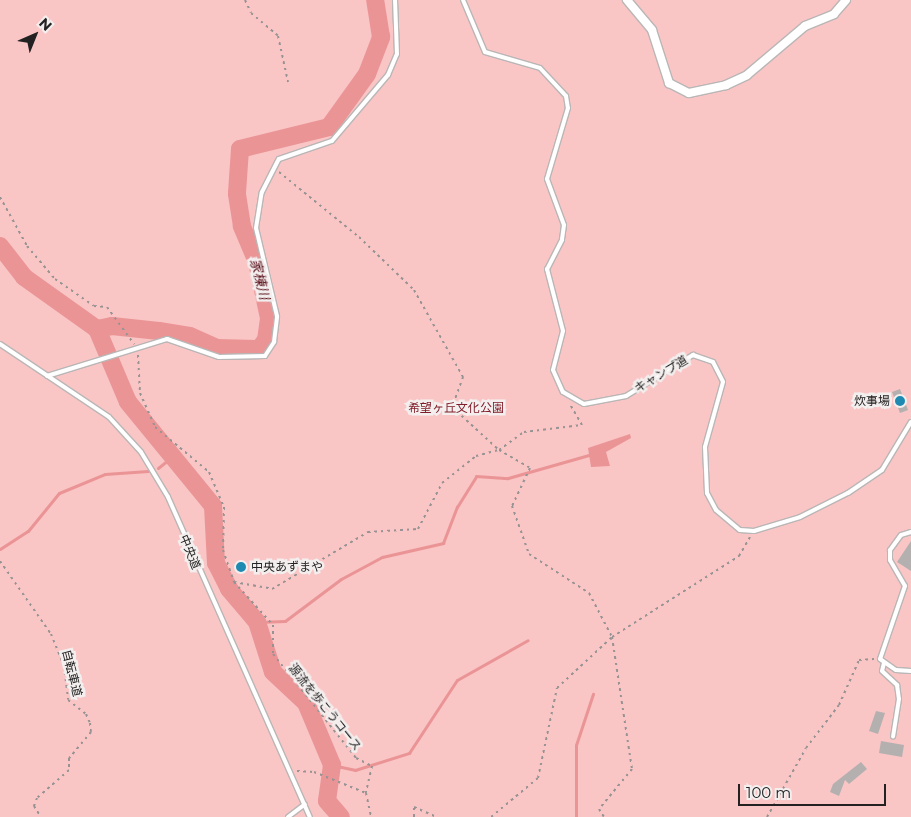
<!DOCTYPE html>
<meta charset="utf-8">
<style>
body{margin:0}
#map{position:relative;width:911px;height:817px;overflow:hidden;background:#f4efef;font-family:Montserrat,"Noto Sans JP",sans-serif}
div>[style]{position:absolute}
.green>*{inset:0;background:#fac5c5}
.water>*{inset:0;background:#ea9496}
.stream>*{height:3px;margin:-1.5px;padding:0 1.5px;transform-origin:1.5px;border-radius:1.5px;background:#ea9496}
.river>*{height:18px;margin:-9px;padding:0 9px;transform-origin:9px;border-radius:9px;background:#ea9496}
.building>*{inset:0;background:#b5b0b0}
.path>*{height:2px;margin-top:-1px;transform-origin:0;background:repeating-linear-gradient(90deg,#979393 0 2.5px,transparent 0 6.5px)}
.roads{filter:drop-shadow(1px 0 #bab6b6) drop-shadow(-1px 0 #bab6b6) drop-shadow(0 1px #bab6b6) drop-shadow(0 -1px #bab6b6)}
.lane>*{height:4px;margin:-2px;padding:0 2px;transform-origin:2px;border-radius:2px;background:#fff}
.street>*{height:8px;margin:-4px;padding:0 4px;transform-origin:4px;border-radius:4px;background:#fff}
.dots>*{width:14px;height:14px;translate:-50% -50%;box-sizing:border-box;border:2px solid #f4efef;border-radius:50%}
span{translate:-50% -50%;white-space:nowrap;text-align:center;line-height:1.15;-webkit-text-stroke:5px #f4efef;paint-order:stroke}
.street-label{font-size:12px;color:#232121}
.poi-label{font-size:12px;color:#232121}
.right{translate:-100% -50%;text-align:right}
.left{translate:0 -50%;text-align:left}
.park-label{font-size:12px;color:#801d2a}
.water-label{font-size:14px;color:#5b101b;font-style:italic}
.north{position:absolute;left:10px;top:10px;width:50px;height:50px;-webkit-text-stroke:4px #f4efef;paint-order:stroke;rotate:44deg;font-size:14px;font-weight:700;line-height:20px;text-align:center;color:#232121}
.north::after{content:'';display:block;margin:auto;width:18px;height:22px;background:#232121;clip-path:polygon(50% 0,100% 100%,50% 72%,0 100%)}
.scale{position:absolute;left:738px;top:784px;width:148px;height:22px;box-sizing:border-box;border:2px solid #232121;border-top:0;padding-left:6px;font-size:15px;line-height:18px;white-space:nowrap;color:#232121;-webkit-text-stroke:4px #f4efef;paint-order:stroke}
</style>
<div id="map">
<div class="green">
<div style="clip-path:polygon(0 0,911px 0,911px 817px,0 817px)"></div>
</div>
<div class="water">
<div style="clip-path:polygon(630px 434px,631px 438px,606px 452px,610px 466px,591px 467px,588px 448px)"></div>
</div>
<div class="stream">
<div style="left:158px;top:468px;width:19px;rotate:-39deg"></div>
<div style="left:0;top:549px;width:33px;rotate:-33deg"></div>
<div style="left:28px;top:531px;width:49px;rotate:-50.8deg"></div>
<div style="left:59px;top:493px;width:50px;rotate:-22.4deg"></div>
<div style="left:105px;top:474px;width:43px;rotate:-4deg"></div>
<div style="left:257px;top:622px;width:28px;rotate:-2deg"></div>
<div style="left:285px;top:621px;width:70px;rotate:-36.9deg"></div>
<div style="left:341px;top:579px;width:47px;rotate:-28.2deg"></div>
<div style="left:382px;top:557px;width:63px;rotate:-12.9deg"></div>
<div style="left:443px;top:543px;width:39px;rotate:-69deg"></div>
<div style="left:457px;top:507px;width:36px;rotate:-58deg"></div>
<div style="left:476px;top:476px;width:32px;rotate:4deg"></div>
<div style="left:508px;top:478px;width:84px;rotate:-15.9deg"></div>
<div style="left:332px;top:765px;width:24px;rotate:12deg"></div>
<div style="left:355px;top:770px;width:57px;rotate:-17.5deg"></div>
<div style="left:409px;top:753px;width:87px;rotate:-56.7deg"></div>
<div style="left:457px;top:680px;width:81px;rotate:-29.4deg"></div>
<div style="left:576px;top:817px;width:72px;rotate:-90deg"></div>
<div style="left:576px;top:745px;width:54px;rotate:-71.6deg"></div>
</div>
<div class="river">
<div style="left:0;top:246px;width:39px;rotate:52deg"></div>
<div style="left:24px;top:277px;width:90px;rotate:35.5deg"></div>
<div style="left:97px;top:329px;width:15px;rotate:-11deg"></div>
<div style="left:112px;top:326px;width:47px;rotate:6.1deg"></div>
<div style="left:159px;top:331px;width:31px;rotate:9deg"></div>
<div style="left:190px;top:336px;width:30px;rotate:24deg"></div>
<div style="left:217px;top:348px;width:42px;rotate:1.4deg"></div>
<div style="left:259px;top:349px;width:11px;rotate:-52deg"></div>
<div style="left:266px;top:340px;width:22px;rotate:-82deg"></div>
<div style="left:269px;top:318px;width:57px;rotate:-102.1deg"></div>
<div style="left:257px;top:262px;width:39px;rotate:-113deg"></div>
<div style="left:242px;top:226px;width:33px;rotate:-99deg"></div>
<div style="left:237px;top:193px;width:44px;rotate:-86.1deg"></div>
<div style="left:240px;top:149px;width:92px;rotate:-13.9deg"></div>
<div style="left:329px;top:127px;width:65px;rotate:-54.4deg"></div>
<div style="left:367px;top:74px;width:40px;rotate:-69deg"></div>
<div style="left:381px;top:37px;width:37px;rotate:-99deg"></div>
<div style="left:97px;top:329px;width:79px;rotate:67deg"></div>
<div style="left:128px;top:402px;width:134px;rotate:50.7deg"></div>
<div style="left:213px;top:506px;width:57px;rotate:87deg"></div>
<div style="left:216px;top:563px;width:29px;rotate:63deg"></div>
<div style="left:229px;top:589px;width:43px;rotate:49.7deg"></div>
<div style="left:257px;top:622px;width:52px;rotate:72.3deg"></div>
<div style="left:273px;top:672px;width:45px;rotate:43.2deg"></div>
<div style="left:306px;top:703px;width:67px;rotate:67.2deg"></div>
<div style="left:332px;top:765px;width:36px;rotate:98deg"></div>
<div style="left:327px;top:801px;width:21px;rotate:49deg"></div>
</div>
<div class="building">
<div style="clip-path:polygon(900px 389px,908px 410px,900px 413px,892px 392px)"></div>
<div style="clip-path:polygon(911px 541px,911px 571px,897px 562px)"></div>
<div style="clip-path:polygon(876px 711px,885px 713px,878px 734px,869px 731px)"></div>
<div style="clip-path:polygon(881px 741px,904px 745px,902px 757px,879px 753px)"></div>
<div style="clip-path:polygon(861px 762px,867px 769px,849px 784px,845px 780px,839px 796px,830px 792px,833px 784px)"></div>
</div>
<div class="path">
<div style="left:245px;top:0;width:14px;rotate:65deg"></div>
<div style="left:251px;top:13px;width:35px;rotate:40deg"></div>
<div style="left:278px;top:36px;width:47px;rotate:77.7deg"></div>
<div style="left:279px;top:172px;width:103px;rotate:39.1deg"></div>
<div style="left:359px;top:237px;width:76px;rotate:43.9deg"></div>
<div style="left:414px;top:290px;width:100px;rotate:60.6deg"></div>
<div style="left:463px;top:377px;width:32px;rotate:110deg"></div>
<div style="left:452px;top:407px;width:64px;rotate:42.5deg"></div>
<div style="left:499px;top:450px;width:36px;rotate:30deg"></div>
<div style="left:530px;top:468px;width:42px;rotate:115.3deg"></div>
<div style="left:512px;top:506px;width:51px;rotate:70.5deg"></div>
<div style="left:529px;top:554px;width:72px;rotate:33deg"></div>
<div style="left:589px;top:593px;width:50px;rotate:62.4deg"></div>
<div style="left:612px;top:637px;width:134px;rotate:81.4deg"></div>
<div style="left:632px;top:769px;width:52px;rotate:129.5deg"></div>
<div style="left:599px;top:809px;width:9px;rotate:58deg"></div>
<div style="left:0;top:197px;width:56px;rotate:61.1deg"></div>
<div style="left:27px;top:246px;width:43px;rotate:49.7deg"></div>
<div style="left:55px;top:279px;width:47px;rotate:34.7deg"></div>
<div style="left:94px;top:306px;width:13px;rotate:4deg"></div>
<div style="left:107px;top:307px;width:46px;rotate:53.9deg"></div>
<div style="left:138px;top:355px;width:38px;rotate:87deg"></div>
<div style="left:140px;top:393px;width:37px;rotate:66deg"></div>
<div style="left:155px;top:427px;width:70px;rotate:39.8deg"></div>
<div style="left:209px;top:472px;width:38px;rotate:67deg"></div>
<div style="left:224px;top:507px;width:43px;rotate:91.3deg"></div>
<div style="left:223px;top:550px;width:34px;rotate:71deg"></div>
<div style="left:234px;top:582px;width:58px;rotate:47.8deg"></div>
<div style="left:273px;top:625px;width:29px;rotate:90deg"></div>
<div style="left:273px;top:654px;width:133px;rotate:51.4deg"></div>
<div style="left:356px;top:758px;width:18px;rotate:27deg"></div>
<div style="left:372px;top:766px;width:28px;rotate:103deg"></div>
<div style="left:366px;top:793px;width:25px;rotate:78deg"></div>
<div style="left:0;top:561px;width:89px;rotate:55.1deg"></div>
<div style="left:51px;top:634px;width:35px;rotate:68deg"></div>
<div style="left:64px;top:666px;width:34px;rotate:83deg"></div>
<div style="left:68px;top:700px;width:23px;rotate:38deg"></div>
<div style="left:86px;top:714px;width:10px;rotate:66deg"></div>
<div style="left:90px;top:723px;width:9px;rotate:84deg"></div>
<div style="left:91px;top:732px;width:34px;rotate:130deg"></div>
<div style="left:69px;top:758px;width:12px;rotate:90deg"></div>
<div style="left:69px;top:770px;width:43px;rotate:138.8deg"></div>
<div style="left:37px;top:798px;width:9px;rotate:111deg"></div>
<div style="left:34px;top:806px;width:13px;rotate:58deg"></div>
<div style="left:234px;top:582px;width:39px;rotate:10deg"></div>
<div style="left:272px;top:589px;width:112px;rotate:-30.7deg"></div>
<div style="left:368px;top:532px;width:50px;rotate:-3.4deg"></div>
<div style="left:418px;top:529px;width:52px;rotate:-62.4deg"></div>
<div style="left:442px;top:483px;width:43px;rotate:-38.5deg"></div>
<div style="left:476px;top:456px;width:24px;rotate:-15deg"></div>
<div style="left:499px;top:450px;width:31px;rotate:-36deg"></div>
<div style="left:524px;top:432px;width:58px;rotate:-6.9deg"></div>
<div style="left:582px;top:425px;width:24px;rotate:-120deg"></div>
<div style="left:297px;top:771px;width:17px;rotate:3deg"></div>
<div style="left:314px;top:772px;width:56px;rotate:22deg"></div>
<div style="left:414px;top:817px;width:10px;rotate:-90deg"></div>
<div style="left:414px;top:807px;width:24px;rotate:24deg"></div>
<div style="left:491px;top:817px;width:61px;rotate:-39.7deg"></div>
<div style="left:538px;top:778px;width:92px;rotate:-78.1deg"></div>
<div style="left:557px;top:688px;width:75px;rotate:-42.8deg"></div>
<div style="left:612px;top:637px;width:151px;rotate:-32.5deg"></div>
<div style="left:739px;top:556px;width:22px;rotate:-60deg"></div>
<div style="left:767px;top:817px;width:79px;rotate:-60.5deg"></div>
<div style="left:806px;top:748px;width:54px;rotate:-52.5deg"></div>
<div style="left:839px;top:705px;width:49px;rotate:-66deg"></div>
<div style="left:859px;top:660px;width:15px;rotate:-4deg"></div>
</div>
<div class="roads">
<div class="lane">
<div style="left:463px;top:0;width:56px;rotate:67.1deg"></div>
<div style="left:485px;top:52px;width:57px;rotate:16.2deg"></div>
<div style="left:540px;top:68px;width:38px;rotate:47deg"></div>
<div style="left:566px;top:96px;width:12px;rotate:81deg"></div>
<div style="left:568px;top:108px;width:74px;rotate:106.5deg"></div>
<div style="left:547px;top:179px;width:49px;rotate:69.7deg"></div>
<div style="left:564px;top:225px;width:15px;rotate:98deg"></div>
<div style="left:562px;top:240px;width:33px;rotate:117deg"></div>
<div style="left:547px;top:269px;width:64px;rotate:75.5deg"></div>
<div style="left:563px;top:331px;width:40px;rotate:104.4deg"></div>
<div style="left:553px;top:370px;width:24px;rotate:66deg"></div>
<div style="left:563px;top:392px;width:24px;rotate:30deg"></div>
<div style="left:584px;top:404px;width:43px;rotate:-10.8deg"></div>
<div style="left:626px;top:396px;width:79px;rotate:-31.5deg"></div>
<div style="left:693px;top:355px;width:21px;rotate:19deg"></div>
<div style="left:713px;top:362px;width:22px;rotate:63deg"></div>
<div style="left:723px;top:382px;width:67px;rotate:105.5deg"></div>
<div style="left:705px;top:447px;width:46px;rotate:87.5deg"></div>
<div style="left:707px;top:493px;width:19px;rotate:62deg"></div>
<div style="left:716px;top:510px;width:31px;rotate:40deg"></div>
<div style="left:740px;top:530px;width:14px;rotate:4deg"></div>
<div style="left:754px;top:531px;width:48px;rotate:-16.9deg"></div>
<div style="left:800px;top:517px;width:54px;rotate:-26.6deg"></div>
<div style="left:848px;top:493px;width:41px;rotate:-34.1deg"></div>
<div style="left:882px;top:470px;width:56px;rotate:-58.9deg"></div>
<div style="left:0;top:344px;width:131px;rotate:33.8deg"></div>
<div style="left:109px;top:417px;width:47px;rotate:47.6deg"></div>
<div style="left:141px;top:452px;width:52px;rotate:59deg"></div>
<div style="left:168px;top:497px;width:350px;rotate:66.1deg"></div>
<div style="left:47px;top:376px;width:126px;rotate:-17.1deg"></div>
<div style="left:167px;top:339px;width:55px;rotate:19.1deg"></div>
<div style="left:219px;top:357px;width:46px;rotate:-1.2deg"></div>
<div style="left:265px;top:356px;width:17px;rotate:-57deg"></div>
<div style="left:274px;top:342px;width:26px;rotate:-83deg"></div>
<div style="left:277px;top:316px;width:90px;rotate:-103.4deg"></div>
<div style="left:256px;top:228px;width:36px;rotate:-81deg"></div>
<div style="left:262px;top:192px;width:37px;rotate:-63deg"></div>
<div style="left:279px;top:159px;width:56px;rotate:-18.8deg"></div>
<div style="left:332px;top:141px;width:87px;rotate:-49.7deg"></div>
<div style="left:388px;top:75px;width:23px;rotate:-67deg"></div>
<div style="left:397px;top:54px;width:54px;rotate:-92.1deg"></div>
<div style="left:911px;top:532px;width:10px;rotate:163deg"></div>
<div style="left:901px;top:535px;width:19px;rotate:126deg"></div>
<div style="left:890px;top:550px;width:10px;rotate:90deg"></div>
<div style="left:890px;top:560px;width:30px;rotate:60deg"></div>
<div style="left:905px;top:586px;width:77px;rotate:108.9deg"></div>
<div style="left:880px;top:659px;width:19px;rotate:35deg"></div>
<div style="left:896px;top:670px;width:15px;rotate:4deg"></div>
<div style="left:884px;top:663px;width:8px;rotate:104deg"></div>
<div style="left:882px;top:671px;width:21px;rotate:43deg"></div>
<div style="left:897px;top:685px;width:14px;rotate:82deg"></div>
<div style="left:899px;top:699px;width:38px;rotate:99deg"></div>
<div style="left:288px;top:817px;width:21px;rotate:-37deg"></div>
</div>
<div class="street">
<div style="left:627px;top:0;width:39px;rotate:50deg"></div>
<div style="left:652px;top:30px;width:56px;rotate:72.2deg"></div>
<div style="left:669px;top:83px;width:22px;rotate:27deg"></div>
<div style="left:689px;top:93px;width:38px;rotate:-12deg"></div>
<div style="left:726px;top:85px;width:23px;rotate:-25deg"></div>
<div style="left:747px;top:75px;width:76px;rotate:-40.2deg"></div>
<div style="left:805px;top:26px;width:31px;rotate:-22deg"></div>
<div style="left:834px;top:14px;width:18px;rotate:-49deg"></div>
</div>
</div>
<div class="dots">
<div style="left:900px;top:401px;background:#1e8ab1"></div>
<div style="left:241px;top:567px;background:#1e8ab1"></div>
</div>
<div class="street-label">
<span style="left:661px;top:374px;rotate:-31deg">キャンプ道</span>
<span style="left:190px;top:552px;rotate:68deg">中央道</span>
<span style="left:72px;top:673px;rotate:76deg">自転車道</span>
<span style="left:325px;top:707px;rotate:51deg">源流を歩こうコース</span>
</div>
<div class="poi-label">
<span class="right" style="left:890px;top:401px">炊事場</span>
<span class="left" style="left:251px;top:567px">中央あずまや</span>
</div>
<div class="park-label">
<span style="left:456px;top:408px">希望ヶ丘文化公園</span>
</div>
<div class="water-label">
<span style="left:260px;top:279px;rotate:76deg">家棟川</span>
</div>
<div class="north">N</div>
<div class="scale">100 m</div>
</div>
